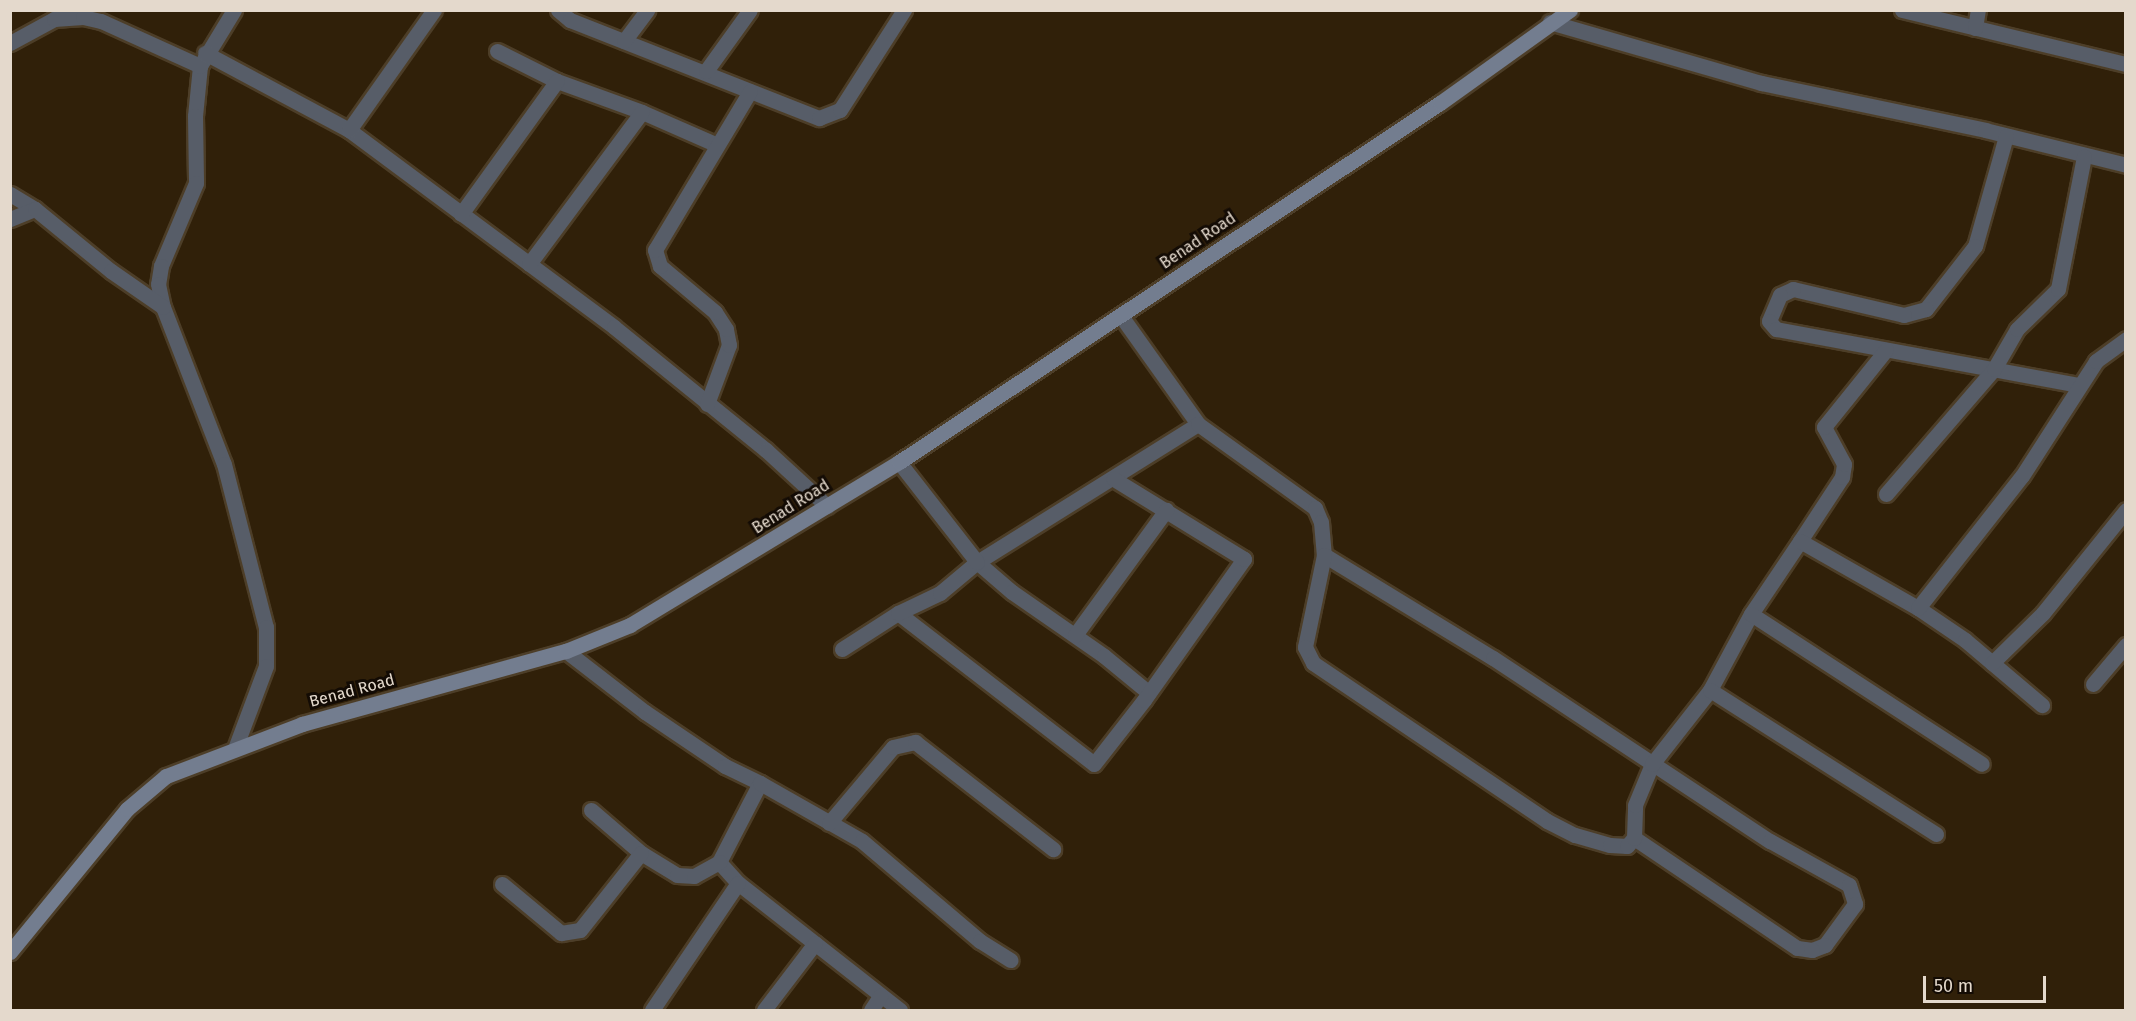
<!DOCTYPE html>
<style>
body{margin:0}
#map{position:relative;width:2136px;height:1021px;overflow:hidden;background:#302009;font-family:"Fira Sans",sans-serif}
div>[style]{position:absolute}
.roads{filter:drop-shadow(2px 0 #4d3e28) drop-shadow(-2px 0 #4d3e28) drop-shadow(0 2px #4d3e28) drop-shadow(0 -2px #4d3e28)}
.minor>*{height:15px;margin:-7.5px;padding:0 7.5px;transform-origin:7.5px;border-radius:7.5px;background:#575d68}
.secondary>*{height:15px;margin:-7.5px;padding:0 7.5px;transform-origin:7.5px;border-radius:7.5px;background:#737d8f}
span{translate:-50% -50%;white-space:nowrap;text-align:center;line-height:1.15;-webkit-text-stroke:6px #130b04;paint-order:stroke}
.street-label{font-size:16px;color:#e4d9cc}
.frame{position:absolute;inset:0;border:12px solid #e4d9cc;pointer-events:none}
.scale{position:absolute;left:1923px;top:976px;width:123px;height:27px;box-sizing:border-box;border:3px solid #e4d9cc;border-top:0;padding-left:8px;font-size:18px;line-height:21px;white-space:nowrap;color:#e4d9cc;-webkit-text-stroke:4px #130b04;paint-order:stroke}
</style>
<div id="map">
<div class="roads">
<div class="minor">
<div style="left:234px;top:10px;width:66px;rotate:121.3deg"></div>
<div style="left:200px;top:66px;width:50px;rotate:95.7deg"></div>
<div style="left:195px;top:116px;width:67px;rotate:89.1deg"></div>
<div style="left:196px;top:183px;width:90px;rotate:112.9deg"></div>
<div style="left:161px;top:266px;width:18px;rotate:99deg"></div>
<div style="left:158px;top:284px;width:24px;rotate:78deg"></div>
<div style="left:163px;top:307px;width:168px;rotate:68.8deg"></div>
<div style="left:224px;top:464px;width:168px;rotate:75.6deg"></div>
<div style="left:266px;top:627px;width:39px;rotate:90deg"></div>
<div style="left:266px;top:666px;width:85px;rotate:110.6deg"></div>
<div style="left:558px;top:10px;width:16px;rotate:40deg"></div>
<div style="left:570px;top:20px;width:268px;rotate:21.5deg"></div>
<div style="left:819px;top:118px;width:22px;rotate:-21deg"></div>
<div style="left:840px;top:110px;width:119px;rotate:-57.4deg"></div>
<div style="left:1902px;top:10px;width:230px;rotate:13.6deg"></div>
<div style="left:1550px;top:22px;width:220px;rotate:16.1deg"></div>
<div style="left:1761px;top:83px;width:229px;rotate:11.8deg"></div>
<div style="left:1985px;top:130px;width:145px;rotate:13.9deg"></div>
<div style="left:1975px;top:28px;width:18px;rotate:-81deg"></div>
<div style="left:624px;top:41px;width:39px;rotate:-53deg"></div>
<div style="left:10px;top:43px;width:50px;rotate:-28.6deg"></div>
<div style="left:54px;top:19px;width:29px;rotate:-4deg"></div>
<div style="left:83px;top:17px;width:18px;rotate:13deg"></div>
<div style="left:101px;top:21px;width:109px;rotate:24.4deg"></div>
<div style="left:497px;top:51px;width:67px;rotate:26.6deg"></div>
<div style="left:557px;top:81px;width:90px;rotate:20deg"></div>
<div style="left:642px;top:112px;width:82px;rotate:23.7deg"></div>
<div style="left:205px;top:53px;width:163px;rotate:28.1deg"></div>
<div style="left:349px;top:130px;width:330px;rotate:36.6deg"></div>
<div style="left:614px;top:327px;width:196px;rotate:39deg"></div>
<div style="left:766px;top:450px;width:83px;rotate:42.6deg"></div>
<div style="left:706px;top:71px;width:75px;rotate:-54.2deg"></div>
<div style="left:349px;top:130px;width:147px;rotate:-54.7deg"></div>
<div style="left:2006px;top:136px;width:114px;rotate:105.7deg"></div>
<div style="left:1975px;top:246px;width:80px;rotate:127.9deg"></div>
<div style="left:1926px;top:309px;width:23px;rotate:165deg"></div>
<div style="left:1904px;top:315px;width:114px;rotate:-166.8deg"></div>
<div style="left:1793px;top:289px;width:14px;rotate:155deg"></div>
<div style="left:1780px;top:295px;width:28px;rotate:113deg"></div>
<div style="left:1769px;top:321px;width:11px;rotate:49deg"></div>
<div style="left:1776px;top:329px;width:307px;rotate:10.5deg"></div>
<div style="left:10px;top:194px;width:29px;rotate:31deg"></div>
<div style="left:461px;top:214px;width:164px;rotate:-54.2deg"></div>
<div style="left:10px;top:219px;width:27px;rotate:-22deg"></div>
<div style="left:35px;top:209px;width:98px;rotate:39.2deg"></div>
<div style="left:111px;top:271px;width:63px;rotate:34.7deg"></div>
<div style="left:529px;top:264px;width:189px;rotate:-53.4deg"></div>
<div style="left:1121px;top:316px;width:133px;rotate:54.5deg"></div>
<div style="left:1198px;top:424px;width:261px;rotate:148deg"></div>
<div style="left:977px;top:562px;width:46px;rotate:40.6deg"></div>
<div style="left:1012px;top:592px;width:112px;rotate:34.8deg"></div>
<div style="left:1104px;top:656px;width:58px;rotate:39.4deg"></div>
<div style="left:707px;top:404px;width:63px;rotate:-69.6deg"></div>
<div style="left:729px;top:345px;width:16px;rotate:-101deg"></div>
<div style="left:726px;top:329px;width:20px;rotate:-123deg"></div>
<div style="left:715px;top:312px;width:72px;rotate:-140.1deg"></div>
<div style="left:660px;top:266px;width:17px;rotate:-107deg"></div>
<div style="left:655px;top:250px;width:185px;rotate:-59.1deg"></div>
<div style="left:1198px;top:424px;width:144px;rotate:35.7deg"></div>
<div style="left:1315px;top:508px;width:15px;rotate:67deg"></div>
<div style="left:1321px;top:522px;width:33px;rotate:85deg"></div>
<div style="left:1324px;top:555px;width:198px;rotate:31.4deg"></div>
<div style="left:1493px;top:658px;width:332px;rotate:33.5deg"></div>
<div style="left:1770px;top:841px;width:90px;rotate:29.1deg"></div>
<div style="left:1849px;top:885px;width:20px;rotate:72deg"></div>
<div style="left:1855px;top:904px;width:51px;rotate:126.2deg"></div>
<div style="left:1825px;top:945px;width:14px;rotate:159deg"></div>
<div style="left:1812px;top:950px;width:15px;rotate:-172deg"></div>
<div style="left:1797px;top:948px;width:197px;rotate:-146deg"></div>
<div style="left:1886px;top:494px;width:165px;rotate:-49.2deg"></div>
<div style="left:1994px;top:369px;width:46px;rotate:-60.1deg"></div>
<div style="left:2017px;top:329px;width:57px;rotate:-44.3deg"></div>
<div style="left:2058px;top:289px;width:135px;rotate:-78.9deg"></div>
<div style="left:1800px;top:541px;width:77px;rotate:-56.7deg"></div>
<div style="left:1842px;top:477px;width:13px;rotate:-81deg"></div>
<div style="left:1844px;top:464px;width:42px;rotate:-118.4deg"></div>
<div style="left:1824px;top:427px;width:99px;rotate:-51.2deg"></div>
<div style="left:1324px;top:555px;width:94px;rotate:101.7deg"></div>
<div style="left:1305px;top:647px;width:18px;rotate:63deg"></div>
<div style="left:1313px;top:663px;width:282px;rotate:34deg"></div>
<div style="left:1547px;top:821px;width:31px;rotate:27deg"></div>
<div style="left:1575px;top:835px;width:36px;rotate:16deg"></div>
<div style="left:1610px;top:845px;width:17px;rotate:3deg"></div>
<div style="left:1627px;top:846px;width:11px;rotate:-49deg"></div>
<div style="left:1634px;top:838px;width:33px;rotate:-88deg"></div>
<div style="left:1635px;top:805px;width:44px;rotate:-67.5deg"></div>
<div style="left:1652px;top:764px;width:94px;rotate:-51.9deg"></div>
<div style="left:1710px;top:690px;width:86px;rotate:-61.7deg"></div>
<div style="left:1751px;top:614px;width:88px;rotate:-56.1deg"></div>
<div style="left:1800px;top:541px;width:136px;rotate:29.6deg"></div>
<div style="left:1918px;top:608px;width:57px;rotate:34.2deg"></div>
<div style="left:1965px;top:640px;width:101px;rotate:40.2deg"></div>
<div style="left:1918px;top:608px;width:168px;rotate:-51.8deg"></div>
<div style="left:2022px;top:476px;width:137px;rotate:-57.2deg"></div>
<div style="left:2096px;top:361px;width:37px;rotate:-36deg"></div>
<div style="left:898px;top:613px;width:247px;rotate:37.6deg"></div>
<div style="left:1094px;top:764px;width:81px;rotate:-52deg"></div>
<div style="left:1144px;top:700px;width:173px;rotate:-54.7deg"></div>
<div style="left:1244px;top:559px;width:153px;rotate:-148.4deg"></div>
<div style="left:1751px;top:614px;width:275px;rotate:33deg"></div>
<div style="left:1075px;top:635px;width:155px;rotate:-53.9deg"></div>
<div style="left:842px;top:649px;width:67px;rotate:-32.7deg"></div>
<div style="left:898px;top:613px;width:47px;rotate:-25.5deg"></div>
<div style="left:940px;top:593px;width:48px;rotate:-40deg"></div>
<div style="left:977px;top:562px;width:127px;rotate:-128deg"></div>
<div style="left:566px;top:651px;width:100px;rotate:37.7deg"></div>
<div style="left:645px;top:712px;width:97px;rotate:34deg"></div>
<div style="left:725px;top:766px;width:39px;rotate:26deg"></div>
<div style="left:760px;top:783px;width:89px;rotate:117.4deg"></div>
<div style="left:719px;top:862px;width:28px;rotate:48deg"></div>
<div style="left:738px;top:883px;width:206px;rotate:38.1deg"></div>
<div style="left:1992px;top:663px;width:71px;rotate:-44.4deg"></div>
<div style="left:2043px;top:613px;width:132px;rotate:-51.1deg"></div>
<div style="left:2093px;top:684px;width:51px;rotate:-49.8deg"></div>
<div style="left:1710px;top:690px;width:268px;rotate:32.5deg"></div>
<div style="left:760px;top:783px;width:117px;rotate:29.6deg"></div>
<div style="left:862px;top:841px;width:155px;rotate:40.3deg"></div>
<div style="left:980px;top:941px;width:36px;rotate:32deg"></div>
<div style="left:591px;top:810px;width:66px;rotate:40.7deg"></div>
<div style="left:641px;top:853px;width:42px;rotate:31.4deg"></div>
<div style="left:677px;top:875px;width:17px;rotate:3deg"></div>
<div style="left:694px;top:876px;width:29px;rotate:-29deg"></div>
<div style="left:829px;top:823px;width:99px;rotate:-49.9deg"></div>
<div style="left:893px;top:747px;width:23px;rotate:-13deg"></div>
<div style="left:915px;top:742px;width:175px;rotate:37.8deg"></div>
<div style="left:502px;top:884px;width:77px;rotate:39.7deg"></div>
<div style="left:561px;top:933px;width:19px;rotate:-9deg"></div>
<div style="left:580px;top:930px;width:98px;rotate:-51.6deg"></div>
<div style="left:652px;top:1010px;width:153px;rotate:-55.9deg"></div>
<div style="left:764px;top:1010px;width:84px;rotate:-52.7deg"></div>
<div style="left:871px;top:1010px;width:17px;rotate:-57deg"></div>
</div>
<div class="secondary">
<div style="left:10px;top:952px;width:185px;rotate:-50.7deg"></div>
<div style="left:127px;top:809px;width:51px;rotate:-40.2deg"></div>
<div style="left:166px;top:776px;width:146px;rotate:-20.9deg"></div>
<div style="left:302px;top:724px;width:274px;rotate:-15.5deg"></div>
<div style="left:566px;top:651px;width:69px;rotate:-22.1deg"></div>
<div style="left:630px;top:625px;width:315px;rotate:-31.2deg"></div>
<div style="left:899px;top:462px;width:649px;rotate:-33.57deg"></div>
<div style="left:1440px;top:103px;width:160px;rotate:-35.6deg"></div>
</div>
</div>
<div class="street-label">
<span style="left:1198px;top:241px;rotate:-34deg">Benad Road</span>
<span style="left:791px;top:507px;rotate:-32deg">Benad Road</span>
<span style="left:352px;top:691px;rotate:-15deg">Benad Road</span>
</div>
<div class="frame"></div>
<div class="scale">50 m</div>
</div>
